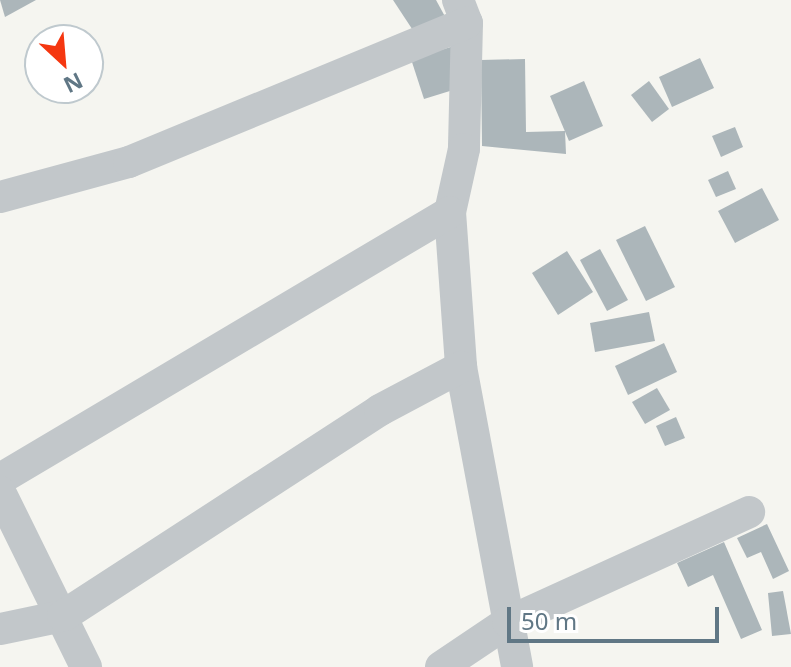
<!DOCTYPE html>
<style>
body{margin:0}
#map{position:relative;width:791px;height:667px;overflow:hidden;background:#f5f5f0;font-family:"Noto Sans",sans-serif}
div>[style]{position:absolute}
.building>*{inset:0;background:#acb6ba}
.minor>*{height:32px;margin:-16px;padding:0 16px;transform-origin:16px;border-radius:16px;background:#c2c7ca}
span{translate:-50% -50%;white-space:nowrap;text-align:center;line-height:1.15;-webkit-text-stroke:8px #fff;paint-order:stroke}
.north{position:absolute;left:24px;top:24px;width:80px;height:80px;box-sizing:border-box;background:#fff;border:2px solid #bfc9ce;border-radius:50%;rotate:154deg;font-size:22px;font-weight:700;line-height:32px;text-align:center;color:#607785}
.north::after{content:'';display:block;margin:auto;width:28px;height:36px;background:#f53710;clip-path:polygon(50% 0,100% 100%,50% 72%,0 100%)}
.scale{position:absolute;left:507px;top:607px;width:212px;height:36px;box-sizing:border-box;border:4px solid #607785;border-top:0;padding-left:10px;font-size:24px;line-height:28px;white-space:nowrap;color:#607785;-webkit-text-stroke:6px #fff;paint-order:stroke}
</style>
<div id="map">
<div class="building">
<div style="clip-path:polygon(0 0,36px 0,5px 17px)"></div>
<div style="clip-path:polygon(393px 0,436px 0,448px 22px,418px 38px)"></div>
<div style="clip-path:polygon(454px 46px,466px 86px,424px 99px,411px 59px)"></div>
<div style="clip-path:polygon(700px 58px,714px 88px,672px 107px,659px 77px)"></div>
<div style="clip-path:polygon(525px 59px,526px 132px,565px 131px,566px 154px,482px 146px,481px 60px)"></div>
<div style="clip-path:polygon(584px 81px,603px 126px,569px 141px,550px 96px)"></div>
<div style="clip-path:polygon(649px 81px,669px 109px,652px 122px,631px 95px)"></div>
<div style="clip-path:polygon(735px 127px,743px 147px,721px 157px,712px 136px)"></div>
<div style="clip-path:polygon(728px 171px,736px 189px,716px 197px,708px 180px)"></div>
<div style="clip-path:polygon(762px 188px,779px 220px,735px 243px,718px 211px)"></div>
<div style="clip-path:polygon(645px 226px,675px 287px,646px 301px,616px 240px)"></div>
<div style="clip-path:polygon(600px 249px,628px 300px,607px 311px,580px 260px)"></div>
<div style="clip-path:polygon(567px 251px,593px 292px,558px 315px,532px 273px)"></div>
<div style="clip-path:polygon(649px 312px,655px 341px,595px 352px,590px 323px)"></div>
<div style="clip-path:polygon(664px 343px,677px 372px,628px 395px,615px 366px)"></div>
<div style="clip-path:polygon(657px 388px,670px 410px,645px 424px,632px 402px)"></div>
<div style="clip-path:polygon(676px 417px,685px 438px,665px 446px,656px 426px)"></div>
<div style="clip-path:polygon(767px 524px,789px 571px,773px 579px,761px 552px,747px 558px,737px 538px)"></div>
<div style="clip-path:polygon(724px 542px,762px 630px,741px 639px,713px 575px,688px 587px,677px 563px)"></div>
<div style="clip-path:polygon(783px 591px,791px 634px,772px 636px,768px 593px)"></div>
</div>
<div class="minor">
<div style="left:458px;top:0;width:25px;rotate:69deg"></div>
<div style="left:467px;top:23px;width:126px;rotate:91.4deg"></div>
<div style="left:464px;top:149px;width:65px;rotate:102.5deg"></div>
<div style="left:450px;top:212px;width:155px;rotate:85.9deg"></div>
<div style="left:461px;top:367px;width:305px;rotate:79.4deg"></div>
<div style="left:0;top:197px;width:134px;rotate:-15.2deg"></div>
<div style="left:129px;top:162px;width:365px;rotate:-22.4deg"></div>
<div style="left:0;top:479px;width:523px;rotate:-30.68deg"></div>
<div style="left:0;top:492px;width:195px;rotate:63.8deg"></div>
<div style="left:0;top:629px;width:64px;rotate:-11.7deg"></div>
<div style="left:63px;top:616px;width:378px;rotate:-33deg"></div>
<div style="left:380px;top:410px;width:92px;rotate:-28deg"></div>
<div style="left:441px;top:667px;width:81px;rotate:-33.9deg"></div>
<div style="left:508px;top:622px;width:265px;rotate:-24.5deg"></div>
</div>
<div class="north">N</div>
<div class="scale">50 m</div>
</div>
